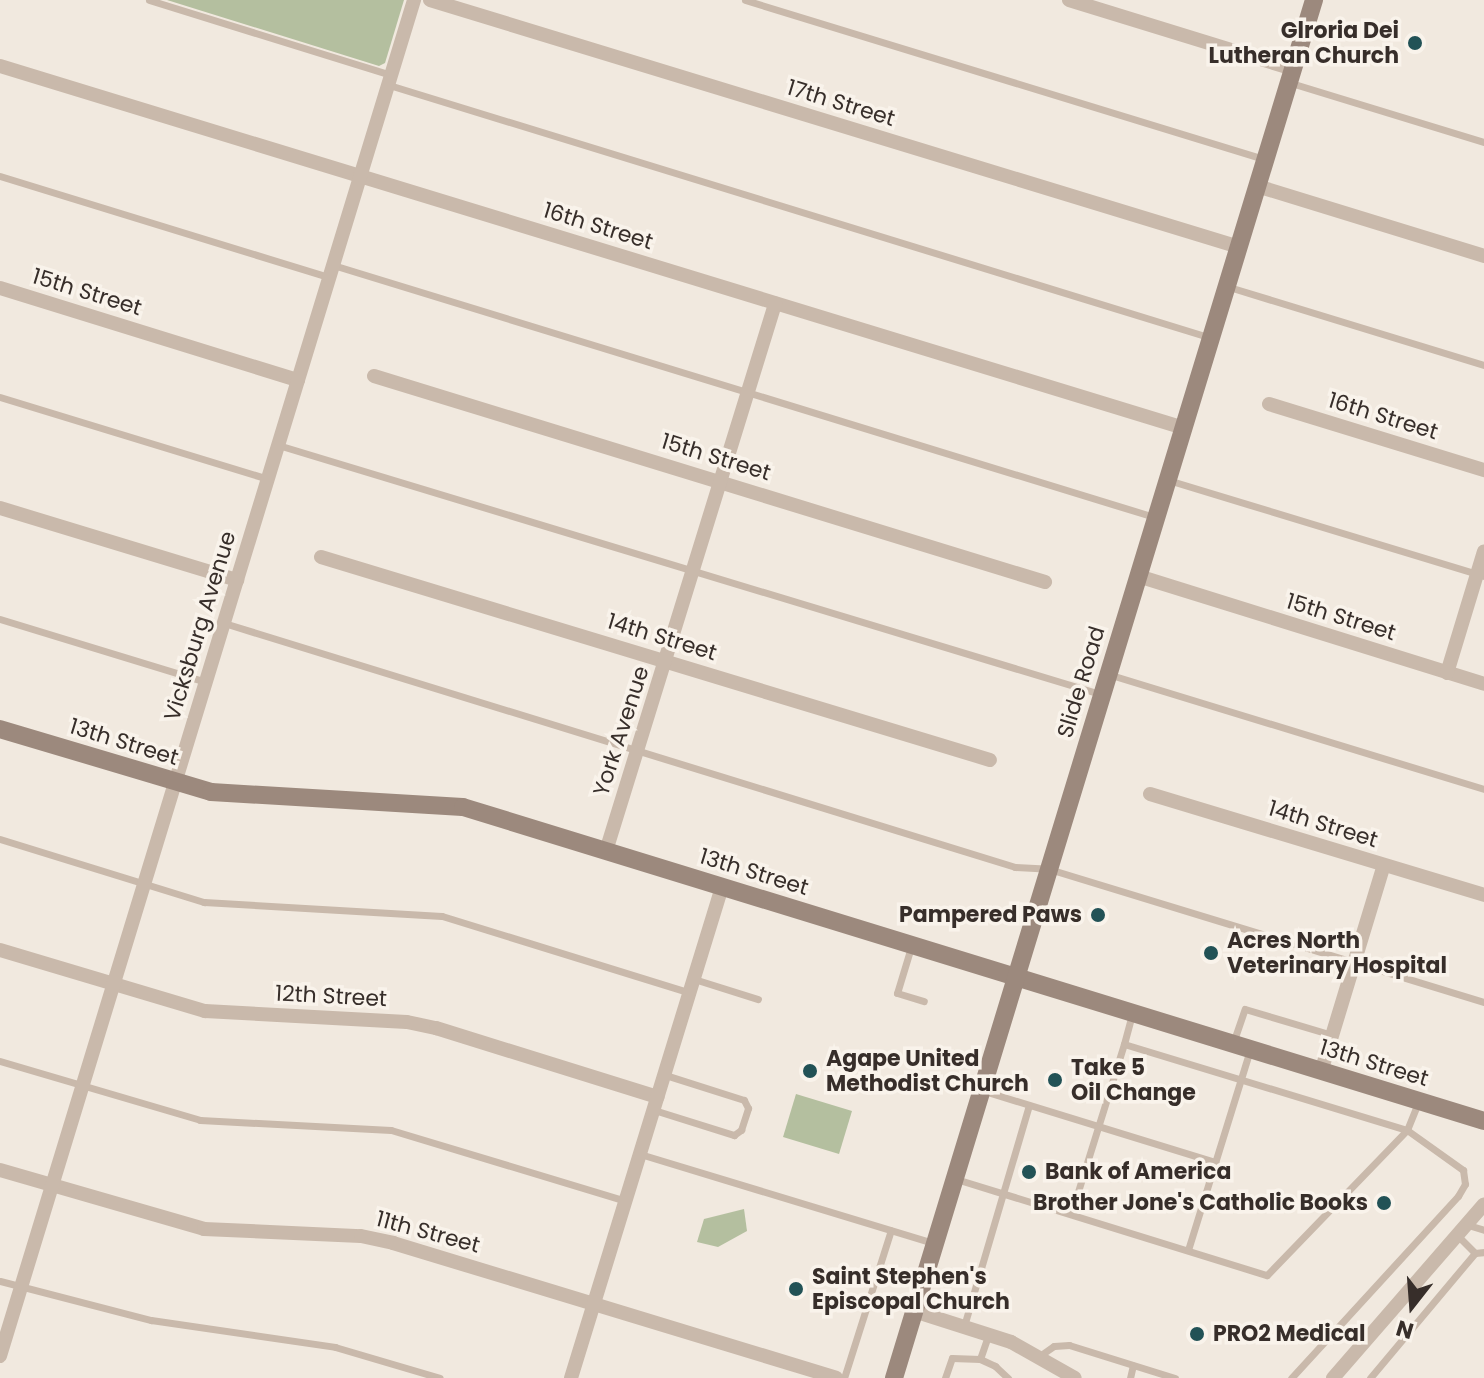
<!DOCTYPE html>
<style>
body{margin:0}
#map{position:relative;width:1484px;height:1378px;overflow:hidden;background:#f1e9df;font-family:Poppins,sans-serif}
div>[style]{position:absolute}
.green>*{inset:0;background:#b4bf9f}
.lane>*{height:7px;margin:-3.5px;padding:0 3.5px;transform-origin:3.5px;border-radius:3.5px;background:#c9b9ab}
.street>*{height:14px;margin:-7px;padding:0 7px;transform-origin:7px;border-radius:7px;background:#c9b9ab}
.secondary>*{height:18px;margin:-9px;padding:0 9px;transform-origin:9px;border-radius:9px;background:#9c897d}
.dots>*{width:22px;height:22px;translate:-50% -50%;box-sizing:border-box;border:4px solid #f9f3eb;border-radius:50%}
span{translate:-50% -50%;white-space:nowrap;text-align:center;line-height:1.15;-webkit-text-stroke:7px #f9f3eb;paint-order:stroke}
.poi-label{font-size:22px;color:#372e2a;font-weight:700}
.right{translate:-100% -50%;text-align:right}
.left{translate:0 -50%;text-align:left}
.street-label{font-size:22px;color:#372e2a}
.north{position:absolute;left:1372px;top:1266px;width:80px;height:80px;-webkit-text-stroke:6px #f9f3eb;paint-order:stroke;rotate:197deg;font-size:22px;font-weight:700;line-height:32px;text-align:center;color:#372e2a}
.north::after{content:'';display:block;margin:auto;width:28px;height:36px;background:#372e2a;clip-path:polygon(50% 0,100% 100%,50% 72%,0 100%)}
</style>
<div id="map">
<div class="green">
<div style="clip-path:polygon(167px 0,404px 0,385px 63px,379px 66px)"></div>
<div style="clip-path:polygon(796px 1094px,852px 1111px,839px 1154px,783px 1137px)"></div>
<div style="clip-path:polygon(744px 1209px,747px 1231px,718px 1247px,697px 1242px,704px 1219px)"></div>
</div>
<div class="lane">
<div style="left:149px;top:0;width:253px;rotate:17.2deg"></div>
<div style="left:745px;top:0;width:543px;rotate:17.03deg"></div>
<div style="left:1291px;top:83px;width:202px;rotate:17deg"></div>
<div style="left:389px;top:85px;width:857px;rotate:17.1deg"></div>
<div style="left:0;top:176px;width:344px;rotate:17.1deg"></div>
<div style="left:333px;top:265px;width:859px;rotate:17.06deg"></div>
<div style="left:1229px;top:287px;width:267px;rotate:17deg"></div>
<div style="left:0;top:397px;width:280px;rotate:17deg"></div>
<div style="left:278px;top:445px;width:859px;rotate:16.85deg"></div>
<div style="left:1168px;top:480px;width:330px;rotate:16.9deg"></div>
<div style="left:0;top:619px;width:215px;rotate:17deg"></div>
<div style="left:224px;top:623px;width:828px;rotate:17.14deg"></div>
<div style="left:1015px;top:867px;width:34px;rotate:3deg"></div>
<div style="left:1049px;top:869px;width:455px;rotate:17deg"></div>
<div style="left:1111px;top:675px;width:390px;rotate:17deg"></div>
<div style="left:0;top:839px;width:214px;rotate:17.2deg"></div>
<div style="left:204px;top:902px;width:238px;rotate:3.4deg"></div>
<div style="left:442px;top:916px;width:260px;rotate:17.2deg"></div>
<div style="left:911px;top:947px;width:48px;rotate:106.9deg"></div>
<div style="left:897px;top:993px;width:28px;rotate:17deg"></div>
<div style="left:694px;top:979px;width:67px;rotate:17.4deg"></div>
<div style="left:1233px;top:1043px;width:36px;rotate:-71deg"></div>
<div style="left:1245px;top:1009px;width:91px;rotate:16.6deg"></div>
<div style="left:1124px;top:1044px;width:30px;rotate:-75deg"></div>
<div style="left:0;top:1061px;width:209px;rotate:16.4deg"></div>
<div style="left:200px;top:1120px;width:191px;rotate:3deg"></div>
<div style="left:391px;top:1130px;width:245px;rotate:16.8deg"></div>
<div style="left:984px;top:1091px;width:242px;rotate:17.1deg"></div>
<div style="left:654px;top:1110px;width:84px;rotate:17.4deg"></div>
<div style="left:734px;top:1135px;width:9px;rotate:-36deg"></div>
<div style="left:741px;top:1130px;width:23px;rotate:-72deg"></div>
<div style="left:748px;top:1108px;width:9px;rotate:-117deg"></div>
<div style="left:744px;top:1100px;width:83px;rotate:-162.4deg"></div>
<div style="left:640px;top:1154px;width:306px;rotate:16.9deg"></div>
<div style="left:956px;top:1179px;width:325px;rotate:17.2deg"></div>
<div style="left:1267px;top:1275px;width:202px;rotate:-46deg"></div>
<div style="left:1407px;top:1130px;width:29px;rotate:-68deg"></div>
<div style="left:1071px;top:1214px;width:178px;rotate:-72.7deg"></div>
<div style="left:1124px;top:1044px;width:296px;rotate:16.9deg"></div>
<div style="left:1407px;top:1130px;width:69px;rotate:35.5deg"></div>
<div style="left:1463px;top:1170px;width:14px;rotate:82deg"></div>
<div style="left:1465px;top:1184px;width:14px;rotate:120deg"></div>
<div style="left:1458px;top:1196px;width:247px;rotate:132.5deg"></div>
<div style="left:1468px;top:1225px;width:17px;rotate:17deg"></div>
<div style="left:1458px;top:1236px;width:24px;rotate:45deg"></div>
<div style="left:1188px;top:1250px;width:209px;rotate:-72.8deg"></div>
<div style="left:0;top:1281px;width:156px;rotate:14.5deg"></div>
<div style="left:151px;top:1320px;width:186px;rotate:8.3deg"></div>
<div style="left:335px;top:1347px;width:109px;rotate:16.4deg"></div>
<div style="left:964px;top:1326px;width:230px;rotate:-73.6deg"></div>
<div style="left:1038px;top:1357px;width:19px;rotate:-35deg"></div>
<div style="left:1054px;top:1346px;width:15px;rotate:-4deg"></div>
<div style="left:1069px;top:1345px;width:111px;rotate:17.3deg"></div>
<div style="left:980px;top:1359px;width:17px;rotate:25deg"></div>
<div style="left:995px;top:1366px;width:18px;rotate:43deg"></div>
<div style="left:844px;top:1378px;width:155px;rotate:-72.4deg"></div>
<div style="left:945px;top:1378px;width:21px;rotate:-71deg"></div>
<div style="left:952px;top:1358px;width:28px;rotate:2deg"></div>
<div style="left:980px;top:1359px;width:24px;rotate:-71deg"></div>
<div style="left:1130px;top:1378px;width:13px;rotate:-77deg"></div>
<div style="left:1370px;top:1378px;width:163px;rotate:-50deg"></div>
<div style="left:1475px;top:1253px;width:9px;rotate:-6deg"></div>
</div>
<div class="street">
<div style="left:430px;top:0;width:846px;rotate:16.98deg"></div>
<div style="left:1069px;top:0;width:234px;rotate:17.1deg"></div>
<div style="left:0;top:66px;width:1238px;rotate:17deg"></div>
<div style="left:1257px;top:186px;width:238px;rotate:17.1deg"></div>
<div style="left:0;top:288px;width:312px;rotate:17.2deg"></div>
<div style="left:374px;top:376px;width:702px;rotate:17.07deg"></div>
<div style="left:1269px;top:404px;width:225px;rotate:17.1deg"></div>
<div style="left:0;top:508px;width:248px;rotate:16.9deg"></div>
<div style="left:321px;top:557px;width:699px;rotate:16.88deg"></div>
<div style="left:1138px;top:576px;width:362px;rotate:17.3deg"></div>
<div style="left:1447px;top:673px;width:127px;rotate:-73.1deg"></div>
<div style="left:1150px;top:794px;width:349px;rotate:16.8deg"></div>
<div style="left:606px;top:851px;width:573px;rotate:-72.83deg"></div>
<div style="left:0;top:950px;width:214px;rotate:16.6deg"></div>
<div style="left:205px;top:1011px;width:202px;rotate:3.1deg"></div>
<div style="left:407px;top:1022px;width:30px;rotate:12deg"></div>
<div style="left:436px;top:1028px;width:232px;rotate:17.3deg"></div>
<div style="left:1321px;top:1072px;width:216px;rotate:-73.1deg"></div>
<div style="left:0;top:1170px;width:212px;rotate:16.1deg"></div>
<div style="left:204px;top:1229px;width:157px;rotate:2.6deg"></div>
<div style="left:361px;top:1236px;width:33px;rotate:12deg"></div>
<div style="left:393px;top:1243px;width:463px;rotate:16.9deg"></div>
<div style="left:914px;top:1311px;width:102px;rotate:17.7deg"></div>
<div style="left:1011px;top:1342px;width:73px;rotate:29.4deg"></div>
<div style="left:0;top:1356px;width:1418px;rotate:-73.02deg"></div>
<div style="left:571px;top:1378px;width:514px;rotate:-72.91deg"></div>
<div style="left:1333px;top:1378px;width:230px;rotate:-49deg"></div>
</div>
<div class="secondary">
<div style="left:0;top:729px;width:220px;rotate:16.6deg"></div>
<div style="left:211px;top:792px;width:252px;rotate:3.4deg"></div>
<div style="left:463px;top:807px;width:1068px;rotate:17.09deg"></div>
<div style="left:894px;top:1378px;width:1441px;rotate:-73.05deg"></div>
</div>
<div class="dots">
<div style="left:1415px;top:43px;background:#225256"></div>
<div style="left:1098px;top:915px;background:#225256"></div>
<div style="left:1211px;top:953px;background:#225256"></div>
<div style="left:810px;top:1071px;background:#225256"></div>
<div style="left:1055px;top:1080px;background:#225256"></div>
<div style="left:1029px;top:1172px;background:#225256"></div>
<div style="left:1384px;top:1203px;background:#225256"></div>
<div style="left:796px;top:1289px;background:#225256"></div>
<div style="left:1197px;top:1334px;background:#225256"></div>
</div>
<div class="poi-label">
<span class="right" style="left:1399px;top:43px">Glroria Dei<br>Lutheran Church</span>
<span class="right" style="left:1082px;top:915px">Pampered Paws</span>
<span class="left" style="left:1227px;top:953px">Acres North<br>Veterinary Hospital</span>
<span class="left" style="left:826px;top:1071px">Agape United<br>Methodist Church</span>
<span class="left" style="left:1071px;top:1080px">Take 5<br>Oil Change</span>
<span class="left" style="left:1045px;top:1172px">Bank of America</span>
<span class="right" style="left:1368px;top:1203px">Brother Jone's Catholic Books</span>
<span class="left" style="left:812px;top:1289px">Saint Stephen's<br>Episcopal Church</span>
<span class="left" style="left:1213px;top:1334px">PRO2 Medical</span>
</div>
<div class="street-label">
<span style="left:841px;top:103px;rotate:17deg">17th Street</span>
<span style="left:598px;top:226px;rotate:17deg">16th Street</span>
<span style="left:87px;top:292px;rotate:17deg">15th Street</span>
<span style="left:1383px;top:416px;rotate:17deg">16th Street</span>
<span style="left:716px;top:457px;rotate:17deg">15th Street</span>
<span style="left:1341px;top:617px;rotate:17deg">15th Street</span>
<span style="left:200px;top:626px;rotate:-73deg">Vicksburg Avenue</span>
<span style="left:662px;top:637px;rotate:17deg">14th Street</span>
<span style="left:1081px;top:682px;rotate:-73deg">Slide Road</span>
<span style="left:621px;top:731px;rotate:-72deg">York Avenue</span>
<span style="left:124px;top:742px;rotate:17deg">13th Street</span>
<span style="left:1323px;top:824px;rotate:17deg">14th Street</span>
<span style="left:754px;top:872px;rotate:17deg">13th Street</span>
<span style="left:331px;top:996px;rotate:3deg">12th Street</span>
<span style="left:1374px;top:1063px;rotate:17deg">13th Street</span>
<span style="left:428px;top:1232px;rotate:15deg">11th Street</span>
</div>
<div class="north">N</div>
</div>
